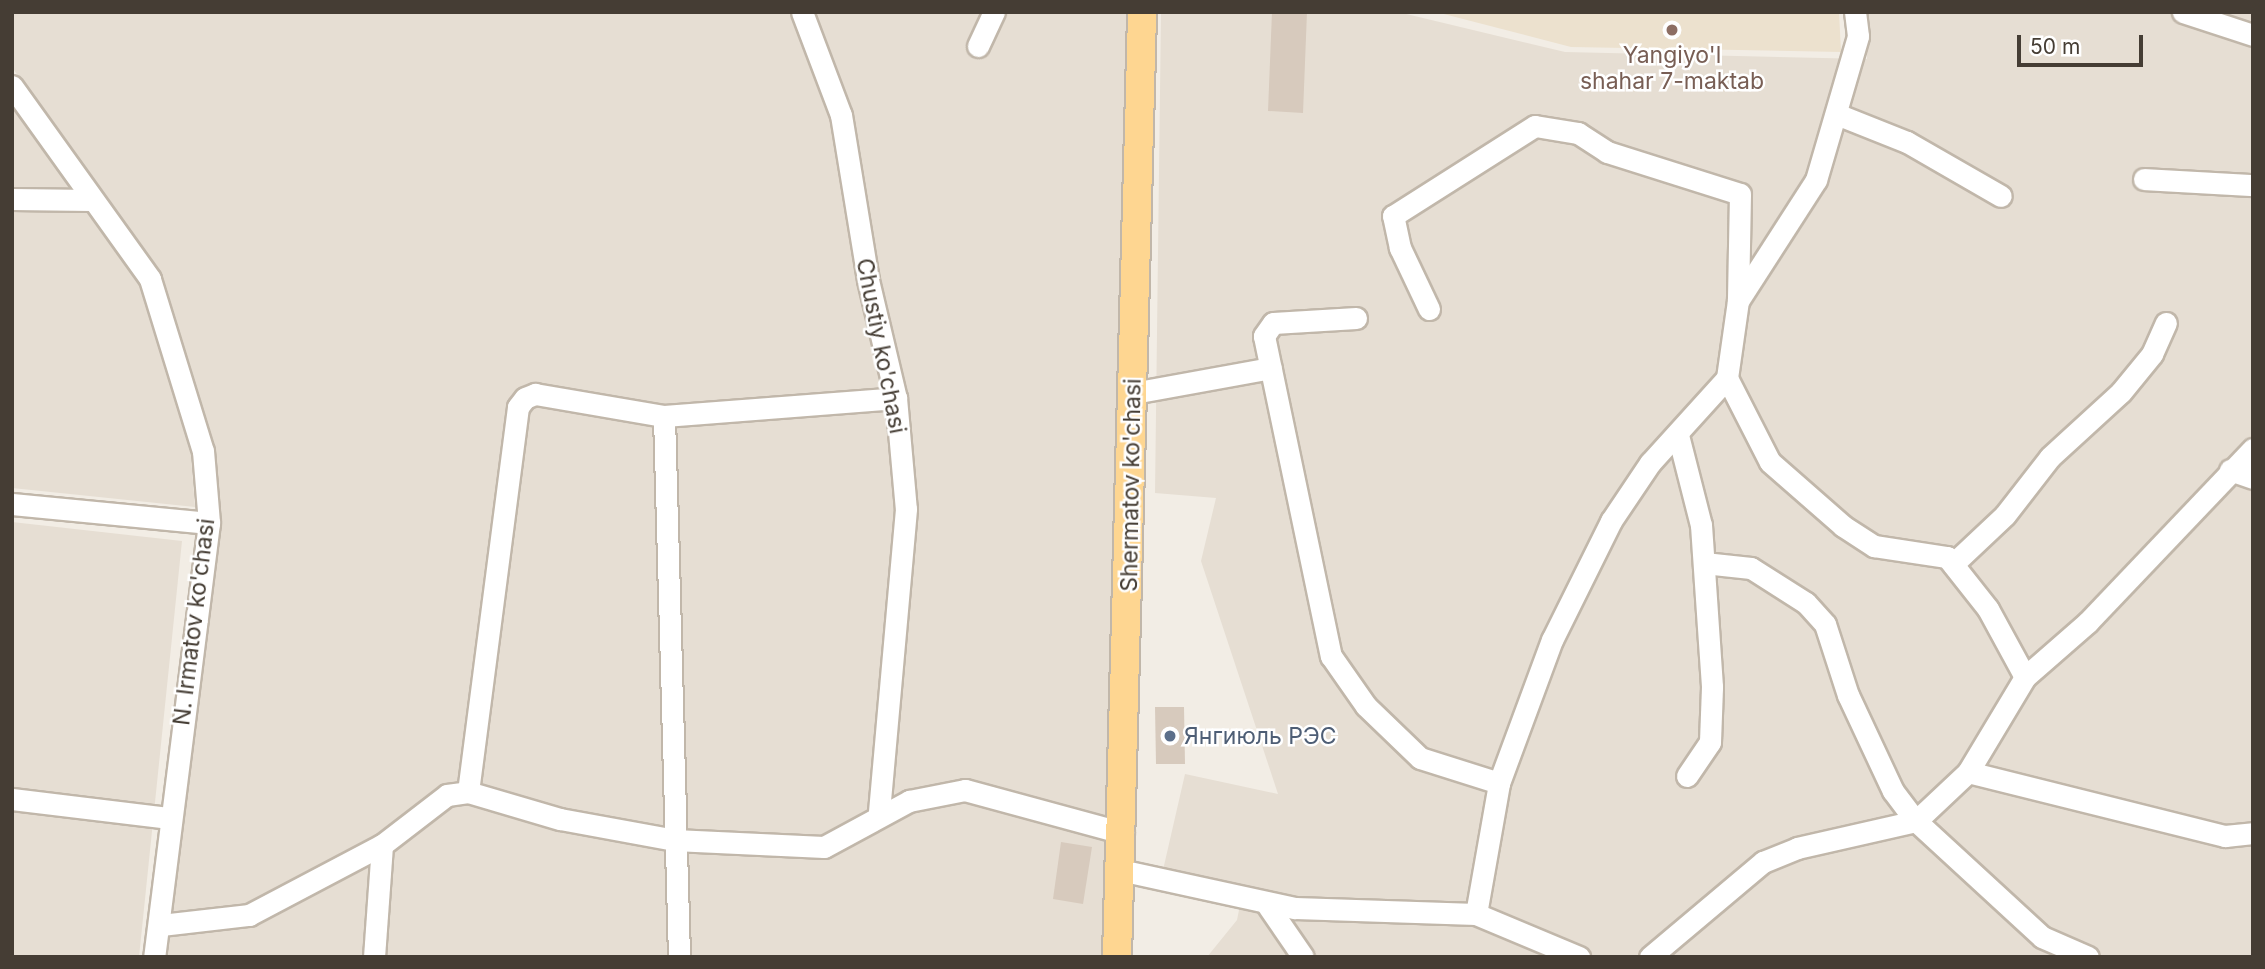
<!DOCTYPE html>
<meta charset="utf-8">
<style>
body{margin:0}
#map{position:relative;width:2265px;height:969px;overflow:hidden;background:#f2ede5;font-family:Inter,sans-serif}
div>[style]{position:absolute}
.residential>*{inset:0;background:#e6ded3}
.education>*{inset:0;background:#ece1ce}
.building>*{inset:0;background:#d7cabd}
.roads{filter:drop-shadow(2px 0 #c1b7aa) drop-shadow(-2px 0 #c1b7aa) drop-shadow(0 2px #c1b7aa) drop-shadow(0 -2px #c1b7aa)}
.minor>*{height:21px;margin:-10.5px;padding:0 10.5px;transform-origin:10.5px;border-radius:10.5px;background:#fff}
.major>*{height:28px;margin:-14px;padding:0 14px;transform-origin:14px;border-radius:14px;background:#fed691}
.dots>*{width:19px;height:19px;translate:-50% -50%;box-sizing:border-box;border:4px solid #fff;border-radius:50%}
span{translate:-50% -50%;white-space:nowrap;text-align:center;line-height:1.15;-webkit-text-stroke:5px #fff;paint-order:stroke}
.education-label{font-size:23px;color:#785e54}
.street-label{font-size:23px;color:#453d34}
.service-label{font-size:23px;color:#4e5e75}
.left{translate:0 -50%;text-align:left}
.frame{position:absolute;inset:0;border:14px solid #453d34;pointer-events:none}
.scale{position:absolute;left:2017px;top:35px;width:126px;height:32px;box-sizing:border-box;border:4px solid #453d34;border-top:0;padding-left:9px;font-size:21px;line-height:24px;white-space:nowrap;color:#453d34;-webkit-text-stroke:5px #fff;paint-order:stroke}
</style>
<div id="map">
<div class="residential">
<div style="clip-path:polygon(12px 12px,1129px 12px,1108px 957px,163px 957px,217px 562px,204px 421px,167px 297px,12px 67px)"></div>
<div style="clip-path:polygon(1161px 12px,1398px 12px,1565px 52px,1867px 59px,1866px 12px,2253px 12px,2253px 957px,1207px 957px,1237px 920px,1243px 890px,1163px 870px,1185px 774px,1278px 794px,1201px 561px,1216px 498px,1155px 493px)"></div>
<div style="clip-path:polygon(12px 106px,136px 273px,189px 430px,195px 507px,12px 488px)"></div>
<div style="clip-path:polygon(12px 522px,182px 541px,139px 957px,12px 957px)"></div>
</div>
<div class="education">
<div style="clip-path:polygon(1436px 12px,1839px 12px,1841px 52px,1571px 47px)"></div>
</div>
<div class="building">
<div style="clip-path:polygon(1272px 12px,1307px 12px,1303px 113px,1268px 111px)"></div>
<div style="clip-path:polygon(1155px 707px,1184px 707px,1185px 764px,1156px 764px)"></div>
<div style="clip-path:polygon(1061px 842px,1092px 847px,1083px 904px,1053px 899px)"></div>
</div>
<div class="roads">
<div class="minor">
<div style="left:802px;top:12px;width:110px;rotate:69.3deg"></div>
<div style="left:841px;top:115px;width:167px;rotate:80.7deg"></div>
<div style="left:868px;top:280px;width:121px;rotate:76.7deg"></div>
<div style="left:896px;top:398px;width:111px;rotate:84.9deg"></div>
<div style="left:906px;top:509px;width:305px;rotate:95.1deg"></div>
<div style="left:2183px;top:12px;width:74px;rotate:18.2deg"></div>
<div style="left:978px;top:46px;width:38px;rotate:-65deg"></div>
<div style="left:12px;top:86px;width:237px;rotate:54.4deg"></div>
<div style="left:150px;top:279px;width:180px;rotate:72.9deg"></div>
<div style="left:203px;top:451px;width:72px;rotate:85.2deg"></div>
<div style="left:209px;top:523px;width:437px;rotate:97.2deg"></div>
<div style="left:1839px;top:115px;width:73px;rotate:21.7deg"></div>
<div style="left:1907px;top:142px;width:108px;rotate:29.9deg"></div>
<div style="left:2144px;top:179px;width:109px;rotate:3.2deg"></div>
<div style="left:12px;top:199px;width:79px;rotate:0.7deg"></div>
<div style="left:1429px;top:309px;width:68px;rotate:-115.4deg"></div>
<div style="left:1400px;top:248px;width:33px;rotate:-102deg"></div>
<div style="left:1393px;top:216px;width:168px;rotate:-32.4deg"></div>
<div style="left:1535px;top:126px;width:44px;rotate:9.2deg"></div>
<div style="left:1578px;top:133px;width:35px;rotate:33deg"></div>
<div style="left:1607px;top:152px;width:139px;rotate:17.5deg"></div>
<div style="left:1740px;top:194px;width:106px;rotate:91.1deg"></div>
<div style="left:1356px;top:318px;width:83px;rotate:176.6deg"></div>
<div style="left:1273px;top:323px;width:16px;rotate:125deg"></div>
<div style="left:1264px;top:336px;width:327px;rotate:78.2deg"></div>
<div style="left:1331px;top:656px;width:61px;rotate:55deg"></div>
<div style="left:1366px;top:706px;width:75px;rotate:43.9deg"></div>
<div style="left:1420px;top:758px;width:83px;rotate:17.6deg"></div>
<div style="left:1727px;top:378px;width:94px;rotate:62.9deg"></div>
<div style="left:1770px;top:462px;width:97px;rotate:41.2deg"></div>
<div style="left:1843px;top:526px;width:37px;rotate:33deg"></div>
<div style="left:1874px;top:546px;width:74px;rotate:8.6deg"></div>
<div style="left:1947px;top:557px;width:66px;rotate:51.7deg"></div>
<div style="left:1988px;top:609px;width:77px;rotate:61.4deg"></div>
<div style="left:1133px;top:393px;width:140px;rotate:-10.3deg"></div>
<div style="left:664px;top:416px;width:541px;rotate:88.41deg"></div>
<div style="left:1678px;top:435px;width:93px;rotate:75.7deg"></div>
<div style="left:1701px;top:525px;width:162px;rotate:86.1deg"></div>
<div style="left:1712px;top:687px;width:55px;rotate:92.1deg"></div>
<div style="left:1710px;top:742px;width:41px;rotate:124.1deg"></div>
<div style="left:2230px;top:470px;width:24px;rotate:19deg"></div>
<div style="left:12px;top:504px;width:198px;rotate:5.5deg"></div>
<div style="left:1704px;top:563px;width:47px;rotate:6.1deg"></div>
<div style="left:1751px;top:568px;width:65px;rotate:32.5deg"></div>
<div style="left:1806px;top:603px;width:28px;rotate:48deg"></div>
<div style="left:1825px;top:624px;width:75px;rotate:72.1deg"></div>
<div style="left:1848px;top:695px;width:106px;rotate:64.9deg"></div>
<div style="left:1893px;top:791px;width:38px;rotate:53deg"></div>
<div style="left:1916px;top:821px;width:171px;rotate:42.6deg"></div>
<div style="left:2042px;top:937px;width:50px;rotate:23.5deg"></div>
<div style="left:1953px;top:564px;width:71px;rotate:-43.3deg"></div>
<div style="left:2005px;top:515px;width:73px;rotate:-52.2deg"></div>
<div style="left:2050px;top:457px;width:96px;rotate:-42.5deg"></div>
<div style="left:2121px;top:392px;width:49px;rotate:-50.8deg"></div>
<div style="left:2152px;top:354px;width:34px;rotate:-66deg"></div>
<div style="left:1968px;top:772px;width:265px;rotate:14deg"></div>
<div style="left:2225px;top:836px;width:28px;rotate:-6deg"></div>
<div style="left:468px;top:792px;width:388px;rotate:-82.6deg"></div>
<div style="left:518px;top:407px;width:11px;rotate:-52deg"></div>
<div style="left:525px;top:398px;width:11px;rotate:-22deg"></div>
<div style="left:535px;top:394px;width:131px;rotate:9.7deg"></div>
<div style="left:664px;top:416px;width:233px;rotate:-4.4deg"></div>
<div style="left:12px;top:799px;width:159px;rotate:6.9deg"></div>
<div style="left:1120px;top:870px;width:179px;rotate:12.3deg"></div>
<div style="left:1295px;top:908px;width:181px;rotate:1.9deg"></div>
<div style="left:1476px;top:914px;width:112px;rotate:22.7deg"></div>
<div style="left:1266px;top:903px;width:65px;rotate:55.6deg"></div>
<div style="left:1476px;top:914px;width:133px;rotate:-80deg"></div>
<div style="left:1499px;top:783px;width:153px;rotate:-69.7deg"></div>
<div style="left:1552px;top:640px;width:133px;rotate:-63.6deg"></div>
<div style="left:1611px;top:521px;width:70px;rotate:-56.1deg"></div>
<div style="left:1650px;top:463px;width:115px;rotate:-47.8deg"></div>
<div style="left:1727px;top:378px;width:78px;rotate:-81.9deg"></div>
<div style="left:1738px;top:301px;width:144px;rotate:-57.2deg"></div>
<div style="left:1816px;top:180px;width:150px;rotate:-73.7deg"></div>
<div style="left:1858px;top:36px;width:24px;rotate:-97deg"></div>
<div style="left:161px;top:925px;width:89px;rotate:-6.5deg"></div>
<div style="left:249px;top:915px;width:150px;rotate:-27.8deg"></div>
<div style="left:382px;top:845px;width:82px;rotate:-37.6deg"></div>
<div style="left:447px;top:795px;width:21px;rotate:-8deg"></div>
<div style="left:468px;top:792px;width:96px;rotate:16.4deg"></div>
<div style="left:560px;top:819px;width:116px;rotate:10.4deg"></div>
<div style="left:674px;top:840px;width:150px;rotate:2.7deg"></div>
<div style="left:824px;top:847px;width:97px;rotate:-28.4deg"></div>
<div style="left:909px;top:801px;width:57px;rotate:-11.1deg"></div>
<div style="left:965px;top:790px;width:164px;rotate:15.2deg"></div>
<div style="left:374px;top:957px;width:112px;rotate:-85.9deg"></div>
<div style="left:1650px;top:957px;width:148px;rotate:-40.1deg"></div>
<div style="left:1763px;top:862px;width:37px;rotate:-22deg"></div>
<div style="left:1797px;top:848px;width:122px;rotate:-12.8deg"></div>
<div style="left:1916px;top:821px;width:71px;rotate:-43.3deg"></div>
<div style="left:1968px;top:772px;width:111px;rotate:-59deg"></div>
<div style="left:2025px;top:677px;width:84px;rotate:-41.1deg"></div>
<div style="left:2088px;top:622px;width:239px;rotate:-46.4deg"></div>
</div>
<div class="major">
<div style="left:1117px;top:957px;width:945px;rotate:-88.48deg"></div>
</div>
</div>
<div class="dots">
<div style="left:1672px;top:30px;background:#8d6e63"></div>
<div style="left:1170px;top:736px;background:#5c6f8a"></div>
</div>
<div class="education-label">
<span style="left:1672px;top:68px">Yangiyo'l<br>shahar 7-maktab</span>
</div>
<div class="street-label">
<span style="left:881px;top:346px;rotate:79deg">Chustiy ko'chasi</span>
<span style="left:1131px;top:485px;rotate:-89deg">Shermatov ko'chasi</span>
<span style="left:194px;top:622px;rotate:-83deg">N. Irmatov ko'chasi</span>
</div>
<div class="service-label">
<span class="left" style="left:1184px;top:736px">Янгиюль РЭС</span>
</div>
<div class="frame"></div>
<div class="scale">50 m</div>
</div>
